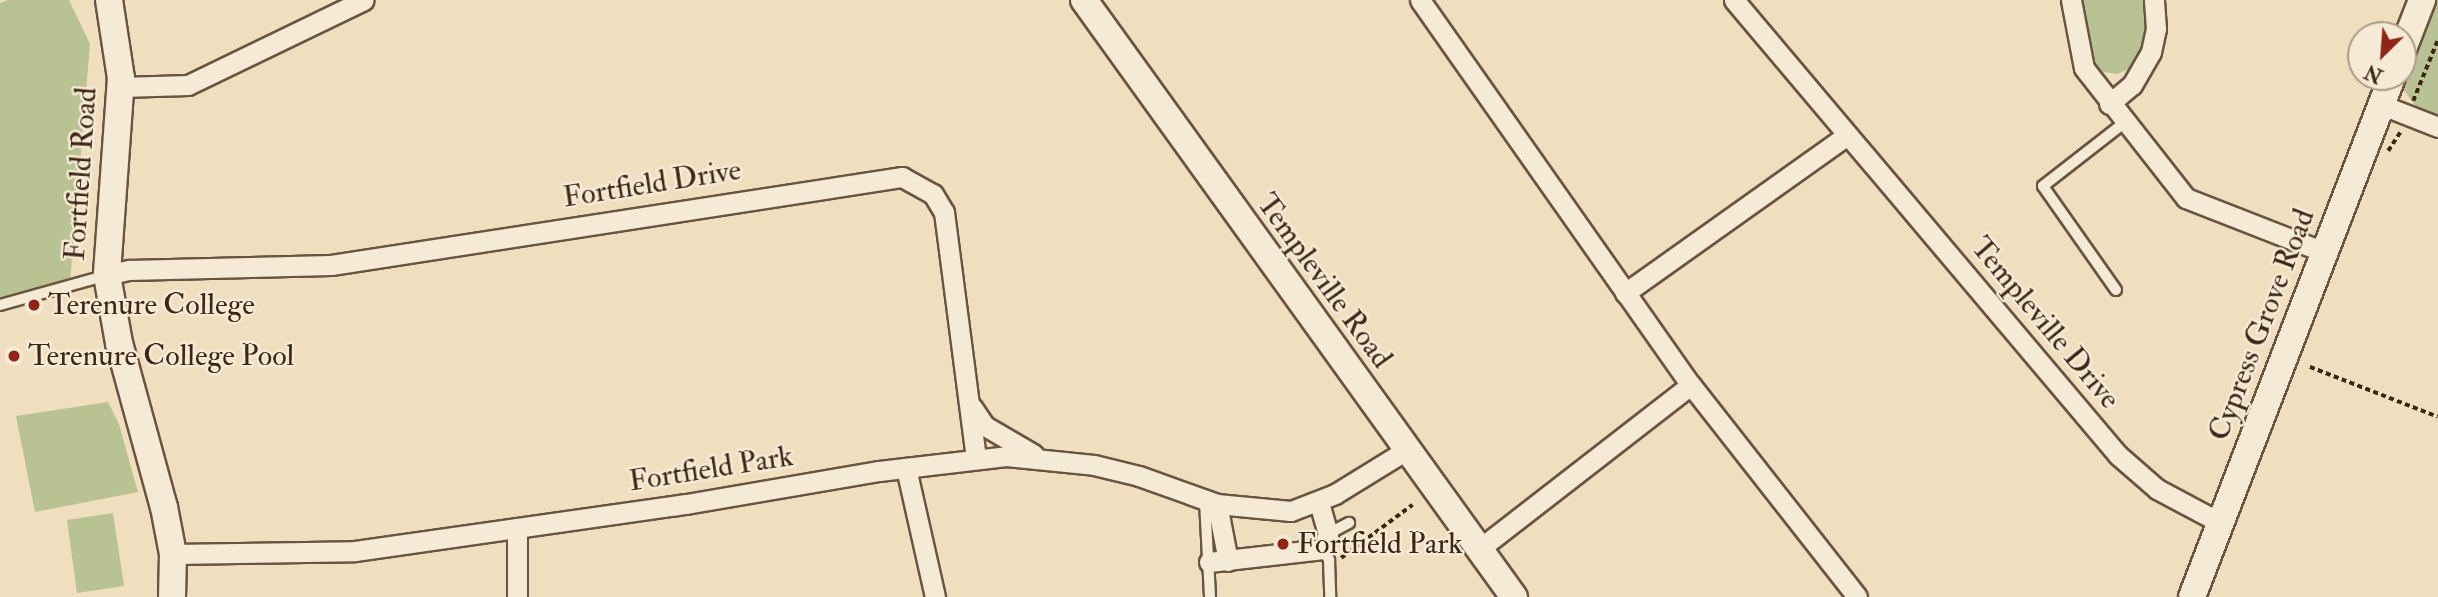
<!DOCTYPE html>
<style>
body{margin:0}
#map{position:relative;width:2438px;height:597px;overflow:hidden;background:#f0dfbe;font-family:"IM FELL Double Pica",serif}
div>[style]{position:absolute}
.green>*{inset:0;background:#b8c293}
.path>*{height:3.5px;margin-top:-1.75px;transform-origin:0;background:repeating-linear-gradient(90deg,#3c2616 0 5px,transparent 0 8.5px)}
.roads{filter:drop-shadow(2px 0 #695440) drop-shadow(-2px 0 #695440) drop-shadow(0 2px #695440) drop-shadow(0 -2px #695440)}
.lane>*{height:10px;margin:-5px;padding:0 5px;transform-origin:5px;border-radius:5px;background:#f5ead5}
.street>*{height:19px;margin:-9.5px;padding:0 9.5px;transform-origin:9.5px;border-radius:9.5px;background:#f5ead5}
.secondary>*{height:26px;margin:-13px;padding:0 13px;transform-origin:13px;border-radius:13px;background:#f5ead5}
.dots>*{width:19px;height:19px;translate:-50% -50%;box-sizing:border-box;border:4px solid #f5ead5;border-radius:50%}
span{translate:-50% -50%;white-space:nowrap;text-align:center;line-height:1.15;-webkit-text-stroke:5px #f5ead5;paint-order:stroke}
.street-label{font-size:30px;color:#3c2616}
.poi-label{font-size:30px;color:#3c2616}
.left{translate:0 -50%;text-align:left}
.north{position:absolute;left:2347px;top:21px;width:70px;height:70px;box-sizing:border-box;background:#f5ead5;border:2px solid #ab9c89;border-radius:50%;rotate:205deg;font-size:19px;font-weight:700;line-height:28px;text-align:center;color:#3c2616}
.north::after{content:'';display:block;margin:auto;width:24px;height:32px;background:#8f2418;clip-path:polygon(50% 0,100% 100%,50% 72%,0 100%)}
</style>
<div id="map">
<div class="green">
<div style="clip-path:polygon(8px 0,69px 0,90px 44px,70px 283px,0 302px,0 3px)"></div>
<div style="clip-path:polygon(2080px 0,2146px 0,2150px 14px,2146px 42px,2129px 69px,2117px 74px,2103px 72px,2090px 63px)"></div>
<div style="clip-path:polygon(2432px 0,2438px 0,2438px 116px,2417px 108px,2403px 89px)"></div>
<div style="clip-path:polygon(108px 402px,119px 424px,138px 492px,35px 512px,16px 416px)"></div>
<div style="clip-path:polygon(113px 513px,124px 586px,77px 593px,67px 520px)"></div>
</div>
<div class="path">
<div style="left:2413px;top:101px;width:67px;rotate:-68deg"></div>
<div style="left:2388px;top:151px;width:24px;rotate:-57deg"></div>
<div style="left:2310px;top:367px;width:137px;rotate:21.3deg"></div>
<div style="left:1341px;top:558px;width:89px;rotate:-36.7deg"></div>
</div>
<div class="roads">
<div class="lane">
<div style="left:2116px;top:290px;width:127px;rotate:-125.1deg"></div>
<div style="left:2043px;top:186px;width:103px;rotate:-37.9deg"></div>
<div style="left:0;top:305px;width:108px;rotate:-15.6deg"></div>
<div style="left:1205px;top:501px;width:96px;rotate:87deg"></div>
<div style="left:1328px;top:534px;width:24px;rotate:-28deg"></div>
<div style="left:1323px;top:549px;width:13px;rotate:61deg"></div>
<div style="left:1329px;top:560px;width:37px;rotate:88deg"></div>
</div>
<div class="street">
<div style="left:1420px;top:0;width:471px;rotate:54.9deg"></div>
<div style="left:1691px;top:385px;width:269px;rotate:51.9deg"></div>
<div style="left:1734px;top:0;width:595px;rotate:49.84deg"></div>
<div style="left:2118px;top:455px;width:52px;rotate:41.1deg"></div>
<div style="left:2157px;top:489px;width:72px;rotate:28deg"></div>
<div style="left:2071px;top:0;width:69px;rotate:79.2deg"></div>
<div style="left:2084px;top:68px;width:165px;rotate:51.9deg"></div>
<div style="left:2186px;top:198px;width:150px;rotate:21.4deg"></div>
<div style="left:121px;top:87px;width:67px;rotate:-1.7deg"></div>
<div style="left:188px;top:85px;width:195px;rotate:-25.8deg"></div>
<div style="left:2109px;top:104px;width:30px;rotate:-40deg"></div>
<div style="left:2132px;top:85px;width:38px;rotate:-60deg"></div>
<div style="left:2151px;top:52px;width:24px;rotate:-78deg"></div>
<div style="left:2156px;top:29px;width:29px;rotate:-94deg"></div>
<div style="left:2382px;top:105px;width:60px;rotate:21.4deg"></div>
<div style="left:107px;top:275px;width:23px;rotate:-13deg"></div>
<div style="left:129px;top:270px;width:202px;rotate:-1.4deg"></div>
<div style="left:331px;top:265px;width:578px;rotate:-8.76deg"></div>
<div style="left:902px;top:177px;width:35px;rotate:29deg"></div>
<div style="left:933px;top:194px;width:21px;rotate:59deg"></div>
<div style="left:944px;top:212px;width:248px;rotate:82.6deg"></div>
<div style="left:1625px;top:293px;width:271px;rotate:-35.4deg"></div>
<div style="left:972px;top:407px;width:23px;rotate:56deg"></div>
<div style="left:985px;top:426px;width:56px;rotate:30.3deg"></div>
<div style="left:906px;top:468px;width:132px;rotate:77.3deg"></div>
<div style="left:1217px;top:504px;width:58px;rotate:79.1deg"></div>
<div style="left:1478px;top:550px;width:269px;rotate:-37.8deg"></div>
<div style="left:173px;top:554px;width:182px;rotate:-0.9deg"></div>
<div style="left:355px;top:551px;width:334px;rotate:-8.1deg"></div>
<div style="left:686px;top:504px;width:196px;rotate:-9.7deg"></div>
<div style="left:879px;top:471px;width:128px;rotate:-6.7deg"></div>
<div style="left:1006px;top:456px;width:88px;rotate:5.8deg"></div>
<div style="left:1094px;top:465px;width:46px;rotate:13.7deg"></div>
<div style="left:1139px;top:476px;width:83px;rotate:19.7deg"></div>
<div style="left:1217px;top:504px;width:74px;rotate:5.4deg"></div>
<div style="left:1291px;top:511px;width:47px;rotate:-21.1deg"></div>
<div style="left:1335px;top:494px;width:82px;rotate:-31.6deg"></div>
<div style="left:1209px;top:562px;width:115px;rotate:-6.5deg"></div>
<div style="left:1323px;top:549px;width:16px;rotate:-72deg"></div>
<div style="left:1328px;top:534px;width:33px;rotate:-106deg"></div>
<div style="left:517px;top:597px;width:69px;rotate:-90deg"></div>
</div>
<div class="secondary">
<div style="left:109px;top:0;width:79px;rotate:81.3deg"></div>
<div style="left:121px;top:78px;width:197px;rotate:94.1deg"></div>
<div style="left:107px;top:275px;width:69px;rotate:80deg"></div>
<div style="left:119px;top:343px;width:170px;rotate:74.7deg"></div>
<div style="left:164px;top:507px;width:48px;rotate:79.2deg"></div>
<div style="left:173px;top:554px;width:43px;rotate:91.3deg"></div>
<div style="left:1084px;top:0;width:736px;rotate:54.24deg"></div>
<div style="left:2403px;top:49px;width:53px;rotate:-68.8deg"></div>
<div style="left:2192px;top:597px;width:557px;rotate:-68.96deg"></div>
</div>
</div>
<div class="dots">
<div style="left:34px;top:305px;background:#8f2418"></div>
<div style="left:14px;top:356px;background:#8f2418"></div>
<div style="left:1283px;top:544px;background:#8f2418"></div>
</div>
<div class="street-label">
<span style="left:81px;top:174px;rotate:-86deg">Fortfield Road</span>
<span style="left:652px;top:184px;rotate:-9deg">Fortfield Drive</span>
<span style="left:1324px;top:281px;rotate:54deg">Templeville Road</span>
<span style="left:2045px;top:323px;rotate:50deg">Templeville Drive</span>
<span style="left:2262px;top:325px;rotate:-69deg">Cypress Grove Road</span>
<span style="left:711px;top:469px;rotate:-9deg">Fortfield Park</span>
</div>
<div class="poi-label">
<span class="left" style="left:48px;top:305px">Terenure College</span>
<span class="left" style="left:28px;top:356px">Terenure College Pool</span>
<span class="left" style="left:1297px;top:544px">Fortfield Park</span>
</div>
<div class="north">N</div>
</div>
